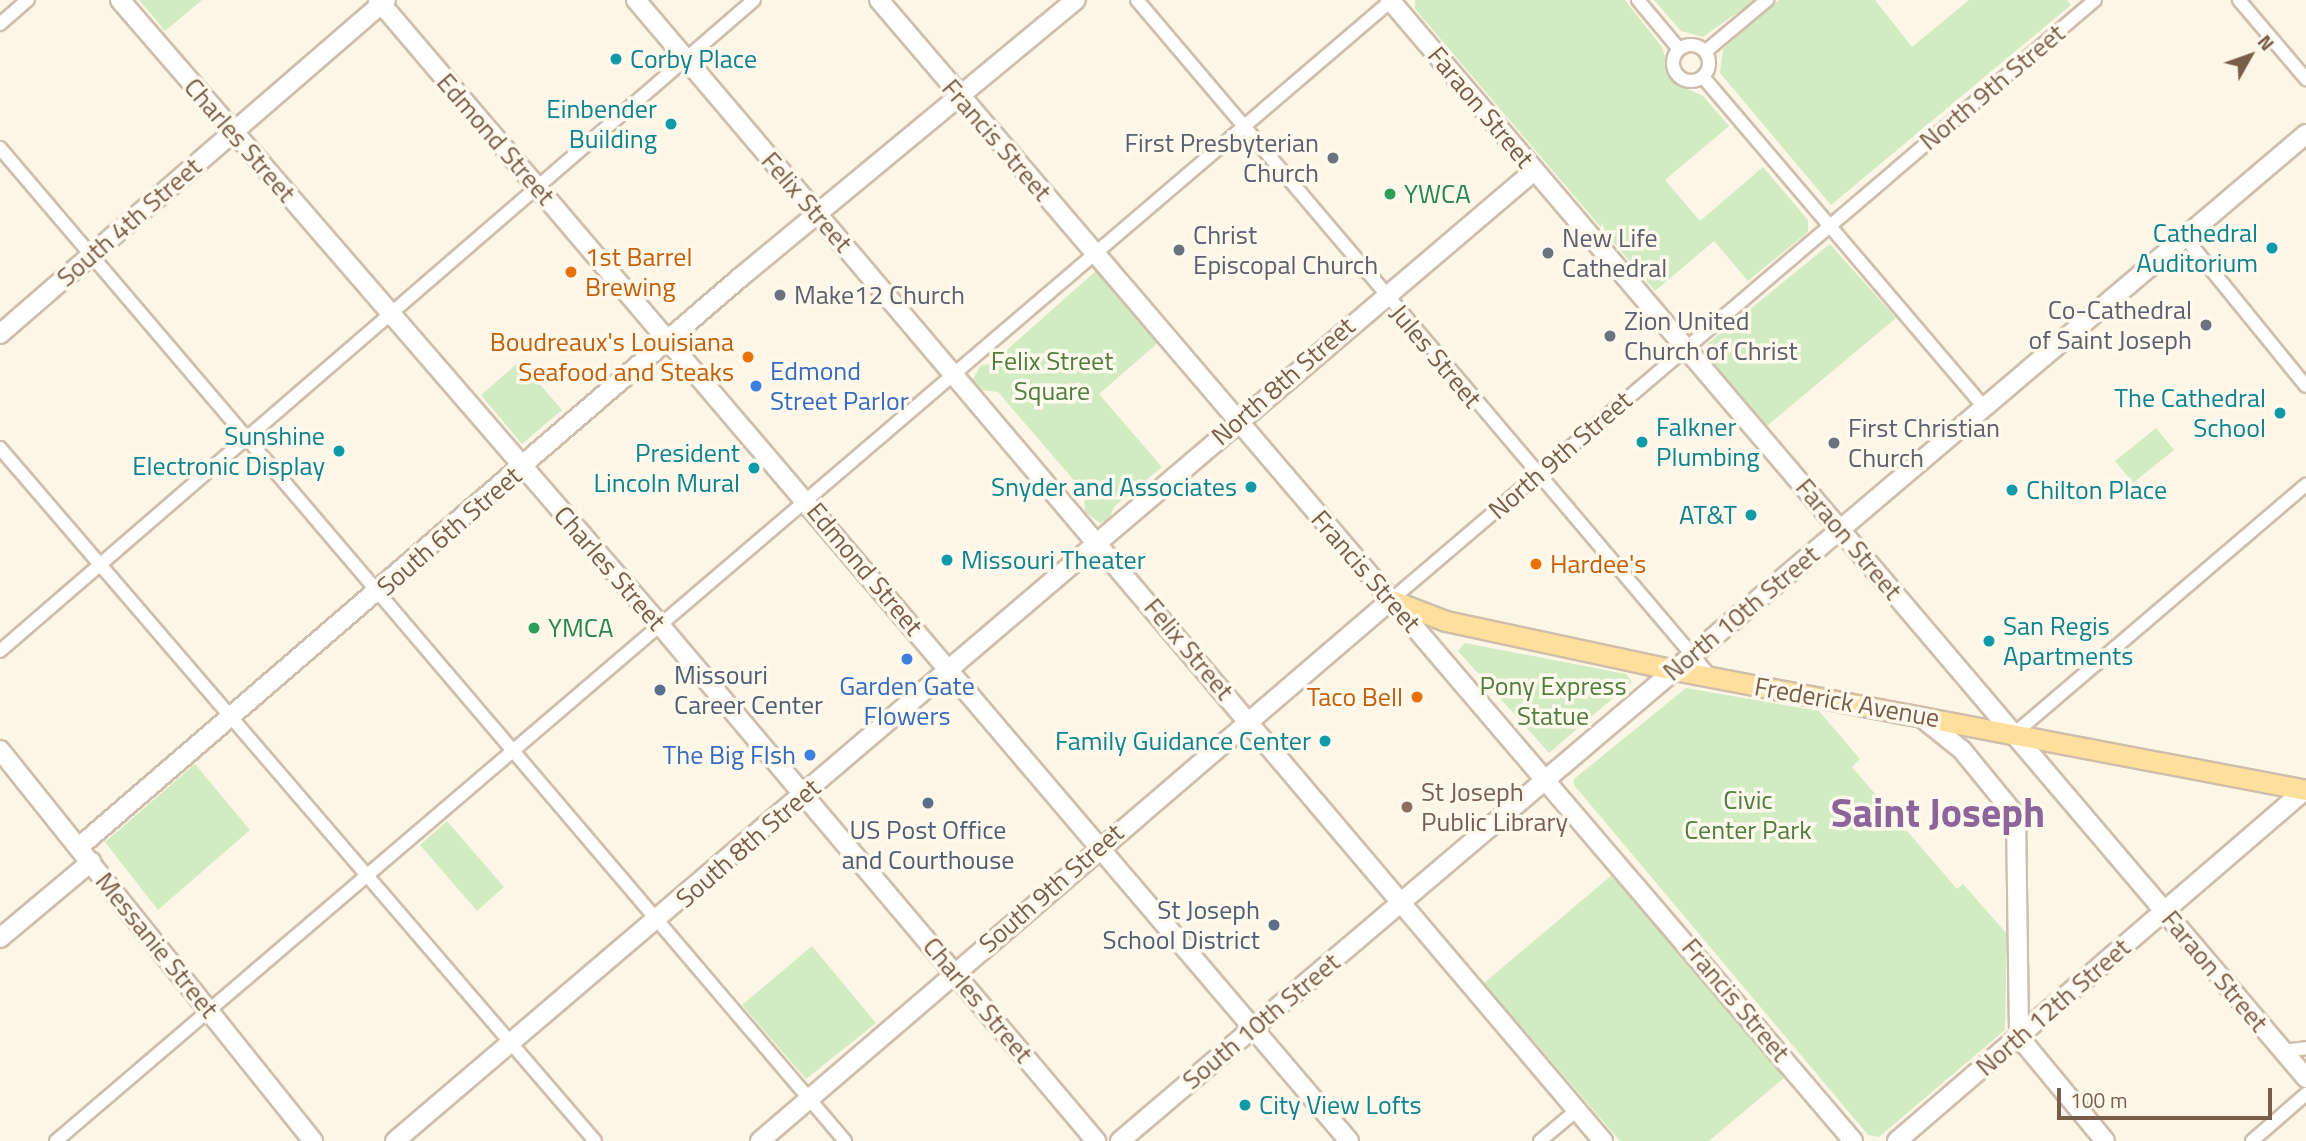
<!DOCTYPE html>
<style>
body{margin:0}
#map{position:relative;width:2306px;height:1141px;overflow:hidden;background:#fdf6e6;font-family:"Titillium Web",sans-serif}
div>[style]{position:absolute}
.green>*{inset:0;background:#d1ecc3}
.roads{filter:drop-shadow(2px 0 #cfbeab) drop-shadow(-2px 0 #cfbeab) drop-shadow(0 2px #cfbeab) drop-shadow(0 -2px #cfbeab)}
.street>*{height:12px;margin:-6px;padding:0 6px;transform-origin:6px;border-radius:6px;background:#fff}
.street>.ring{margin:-6px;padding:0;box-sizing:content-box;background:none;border:12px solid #fff;border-radius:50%}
.secondary>*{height:18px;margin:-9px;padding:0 9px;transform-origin:9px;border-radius:9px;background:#fff}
.primary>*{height:19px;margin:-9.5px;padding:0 9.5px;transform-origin:9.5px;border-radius:9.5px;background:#fee09c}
.dots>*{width:19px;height:19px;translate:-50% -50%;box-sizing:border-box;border:4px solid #fff9ed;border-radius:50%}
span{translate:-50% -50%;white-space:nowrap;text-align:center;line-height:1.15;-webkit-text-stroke:7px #fff9ed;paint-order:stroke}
.culture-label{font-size:26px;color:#0d838f}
.left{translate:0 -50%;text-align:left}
.right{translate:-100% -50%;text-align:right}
.street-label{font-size:26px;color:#785d49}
.worship-label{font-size:26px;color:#5b616d}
.leisure-label{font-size:26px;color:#27864d}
.food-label{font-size:26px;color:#c56008}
.park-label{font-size:26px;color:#4f7e41}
.shop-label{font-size:26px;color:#366cbe}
.service-label{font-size:26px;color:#4e5e75}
.education-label{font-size:26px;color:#785e54}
.town-label{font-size:40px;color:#8c659b;font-weight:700}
.north{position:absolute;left:2215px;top:21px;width:70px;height:70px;-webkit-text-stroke:5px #fff9ed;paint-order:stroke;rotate:50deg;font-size:19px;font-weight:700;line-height:28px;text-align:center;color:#785d49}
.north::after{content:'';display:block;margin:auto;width:24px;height:32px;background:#785d49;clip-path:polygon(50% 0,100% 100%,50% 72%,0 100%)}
.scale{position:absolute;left:2057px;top:1088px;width:215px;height:32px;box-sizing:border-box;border:4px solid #785d49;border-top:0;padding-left:9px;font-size:21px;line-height:24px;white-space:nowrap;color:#785d49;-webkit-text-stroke:5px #fff9ed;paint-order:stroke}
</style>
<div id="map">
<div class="green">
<div style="clip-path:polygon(139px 0,202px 0,165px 31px)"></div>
<div style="clip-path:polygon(1415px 0,1625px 0,1662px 47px,1673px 82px,1703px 96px,1729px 126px,1665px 180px,1700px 221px,1763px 167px,1808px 220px,1808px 232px,1748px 281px,1714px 241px,1655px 291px,1415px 9px)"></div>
<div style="clip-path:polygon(1654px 0,1755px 0,1703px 37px,1681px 31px)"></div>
<div style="clip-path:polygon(1779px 0,1875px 0,1912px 47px,1969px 0,2067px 0,2071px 5px,1831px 205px,1720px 73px,1723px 49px)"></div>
<div style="clip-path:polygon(1830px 244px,1896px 318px,1767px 426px,1710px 359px,1706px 345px)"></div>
<div style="clip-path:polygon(1097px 270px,1160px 341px,1099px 394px,1162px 467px,1114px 507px,1108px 521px,1100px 523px,1085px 512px,1084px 492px,998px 392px,981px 390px,973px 380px,980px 366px,992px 363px)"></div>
<div style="clip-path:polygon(520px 361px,562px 410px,522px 444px,481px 395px)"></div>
<div style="clip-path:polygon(2156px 428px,2174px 450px,2133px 483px,2115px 461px)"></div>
<div style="clip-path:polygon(1465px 643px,1626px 674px,1632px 682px,1549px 753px,1458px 651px)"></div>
<div style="clip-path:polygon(1686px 688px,1819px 711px,1860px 759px,1852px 767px,1957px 889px,1963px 884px,2007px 934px,2005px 1030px,1879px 1137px,1868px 1135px,1574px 785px,1574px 779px)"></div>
<div style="clip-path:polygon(195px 764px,250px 830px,158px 910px,105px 842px)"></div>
<div style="clip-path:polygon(447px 821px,504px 887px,477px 911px,420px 845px)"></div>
<div style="clip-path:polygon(1612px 875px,1785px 1077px,1709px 1141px,1620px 1141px,1484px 983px)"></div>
<div style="clip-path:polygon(812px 946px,876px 1023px,806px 1079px,742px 1005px)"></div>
</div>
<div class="roads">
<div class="street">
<div style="left:1137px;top:0;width:888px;rotate:49.71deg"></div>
<div style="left:1638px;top:0;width:64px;rotate:50.1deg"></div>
<div style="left:2239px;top:0;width:104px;rotate:49.7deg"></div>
<div style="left:0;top:24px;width:37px;rotate:-41deg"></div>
<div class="ring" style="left:1673px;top:45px;width:24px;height:24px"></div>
<div style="left:1706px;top:51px;width:80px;rotate:-39.9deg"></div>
<div style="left:1703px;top:77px;width:432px;rotate:49.6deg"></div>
<div style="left:0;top:148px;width:1304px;rotate:49.6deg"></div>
<div style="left:2184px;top:236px;width:193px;rotate:50.9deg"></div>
<div style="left:0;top:448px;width:913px;rotate:49.35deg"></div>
<div style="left:1391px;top:600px;width:925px;rotate:-40.44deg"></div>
<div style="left:0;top:651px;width:996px;rotate:-40.81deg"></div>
<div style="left:2014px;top:734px;width:384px;rotate:-40.5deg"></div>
<div style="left:2283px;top:1051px;width:23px;rotate:-7deg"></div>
<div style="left:56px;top:1141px;width:1757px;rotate:-40.5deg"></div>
<div style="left:1540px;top:1141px;width:48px;rotate:-40deg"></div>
<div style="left:2252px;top:1141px;width:72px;rotate:-41deg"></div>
</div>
<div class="secondary">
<div style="left:120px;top:0;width:826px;rotate:49.17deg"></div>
<div style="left:660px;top:625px;width:676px;rotate:49.8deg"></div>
<div style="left:378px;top:0;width:1498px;rotate:49.6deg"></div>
<div style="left:636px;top:0;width:1496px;rotate:49.72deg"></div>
<div style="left:879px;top:0;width:1500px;rotate:49.51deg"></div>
<div style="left:1390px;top:0;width:1415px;rotate:49.64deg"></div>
<div style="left:0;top:334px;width:510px;rotate:-40.87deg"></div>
<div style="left:1921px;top:717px;width:53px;rotate:38.8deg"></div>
<div style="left:1962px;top:750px;width:85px;rotate:50.7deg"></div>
<div style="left:2016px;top:816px;width:221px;rotate:89.2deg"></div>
<div style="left:2019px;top:1037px;width:135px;rotate:50.4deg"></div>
<div style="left:0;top:750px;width:501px;rotate:51.32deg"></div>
<div style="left:79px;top:847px;width:875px;rotate:-40.74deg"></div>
<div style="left:742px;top:276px;width:433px;rotate:-39.6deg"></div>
<div style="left:0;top:938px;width:119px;rotate:-39.9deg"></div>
<div style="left:395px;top:1141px;width:1497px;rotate:-40.42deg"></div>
<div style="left:760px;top:1141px;width:831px;rotate:-40.61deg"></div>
<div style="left:1120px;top:1141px;width:1556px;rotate:-40.33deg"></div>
<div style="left:1897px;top:1141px;width:538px;rotate:-40.71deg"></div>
</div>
<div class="primary">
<div style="left:1391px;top:600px;width:59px;rotate:20.9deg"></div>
<div style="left:1446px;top:621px;width:233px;rotate:12.1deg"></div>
<div style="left:1674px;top:670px;width:643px;rotate:10.75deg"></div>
</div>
</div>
<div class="dots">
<div style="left:616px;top:59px;background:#0f9aa8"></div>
<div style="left:671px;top:124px;background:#0f9aa8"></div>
<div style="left:1333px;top:158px;background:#6b7280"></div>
<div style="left:1390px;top:194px;background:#2e9e5b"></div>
<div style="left:2272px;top:248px;background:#0f9aa8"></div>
<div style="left:1179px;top:250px;background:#6b7280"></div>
<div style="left:1548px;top:253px;background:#6b7280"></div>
<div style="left:571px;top:272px;background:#e8710a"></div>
<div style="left:780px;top:295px;background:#6b7280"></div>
<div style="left:2206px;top:325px;background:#6b7280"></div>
<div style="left:1610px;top:336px;background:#6b7280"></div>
<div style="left:748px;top:357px;background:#e8710a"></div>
<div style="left:756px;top:386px;background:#3f7fe0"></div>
<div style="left:2280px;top:413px;background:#0f9aa8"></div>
<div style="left:1642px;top:442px;background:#0f9aa8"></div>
<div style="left:1834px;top:443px;background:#6b7280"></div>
<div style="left:339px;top:451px;background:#0f9aa8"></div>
<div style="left:754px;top:468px;background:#0f9aa8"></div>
<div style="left:1251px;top:487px;background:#0f9aa8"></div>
<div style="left:2012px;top:490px;background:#0f9aa8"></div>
<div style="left:1751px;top:515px;background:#0f9aa8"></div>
<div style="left:947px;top:560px;background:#0f9aa8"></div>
<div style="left:1536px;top:564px;background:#e8710a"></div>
<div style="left:534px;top:628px;background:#2e9e5b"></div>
<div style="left:1989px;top:641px;background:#0f9aa8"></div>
<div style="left:907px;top:659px;background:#3f7fe0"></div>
<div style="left:660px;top:690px;background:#5c6f8a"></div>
<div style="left:1417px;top:697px;background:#e8710a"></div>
<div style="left:1325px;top:741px;background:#0f9aa8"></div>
<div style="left:810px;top:755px;background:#3f7fe0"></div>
<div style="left:928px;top:803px;background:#5c6f8a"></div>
<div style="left:1407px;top:807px;background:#8d6e63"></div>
<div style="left:1274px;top:925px;background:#5c6f8a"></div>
<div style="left:1245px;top:1105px;background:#0f9aa8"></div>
</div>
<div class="culture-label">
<span class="left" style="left:630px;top:59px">Corby Place</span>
<span class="right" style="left:657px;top:124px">Einbender<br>Building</span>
<span class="right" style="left:2258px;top:248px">Cathedral<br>Auditorium</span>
<span class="right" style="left:2266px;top:413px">The Cathedral<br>School</span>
<span class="left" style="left:1656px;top:442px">Falkner<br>Plumbing</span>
<span class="right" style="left:325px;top:451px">Sunshine<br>Electronic Display</span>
<span class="right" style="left:740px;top:468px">President<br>Lincoln Mural</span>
<span class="right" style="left:1237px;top:487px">Snyder and Associates</span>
<span class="left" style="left:2026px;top:490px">Chilton Place</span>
<span class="right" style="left:1737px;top:515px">AT&amp;T</span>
<span class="left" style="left:961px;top:560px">Missouri Theater</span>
<span class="left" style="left:2003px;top:641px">San Regis<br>Apartments</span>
<span class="right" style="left:1311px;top:741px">Family Guidance Center</span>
<span class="left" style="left:1259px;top:1105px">City View Lofts</span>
</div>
<div class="street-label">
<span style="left:1992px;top:87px;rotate:-40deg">North 9th Street</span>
<span style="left:1481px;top:107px;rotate:50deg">Faraon Street</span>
<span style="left:496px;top:139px;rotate:49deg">Edmond Street</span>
<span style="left:240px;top:140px;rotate:49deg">Charles Street</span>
<span style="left:997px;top:140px;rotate:49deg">Francis Street</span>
<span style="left:807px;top:202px;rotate:49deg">Felix Street</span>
<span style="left:129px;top:222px;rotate:-41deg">South 4th Street</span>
<span style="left:1436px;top:356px;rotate:50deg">Jules Street</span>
<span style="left:1283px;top:381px;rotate:-41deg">North 8th Street</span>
<span style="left:1560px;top:455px;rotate:-41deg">North 9th Street</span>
<span style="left:449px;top:531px;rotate:-41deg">South 6th Street</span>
<span style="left:1849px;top:539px;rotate:50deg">Faraon Street</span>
<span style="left:610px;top:568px;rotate:49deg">Charles Street</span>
<span style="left:865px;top:569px;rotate:50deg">Edmond Street</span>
<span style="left:1366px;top:571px;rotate:49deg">Francis Street</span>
<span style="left:1741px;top:613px;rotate:-40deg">North 10th Street</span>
<span style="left:1189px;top:649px;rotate:50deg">Felix Street</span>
<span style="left:1847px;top:702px;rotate:10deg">Frederick Avenue</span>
<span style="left:748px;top:843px;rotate:-41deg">South 8th Street</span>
<span style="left:1051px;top:888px;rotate:-41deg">South 9th Street</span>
<span style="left:157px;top:945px;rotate:51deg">Messanie Street</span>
<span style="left:2215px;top:971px;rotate:50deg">Faraon Street</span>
<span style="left:978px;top:1000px;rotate:50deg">Charles Street</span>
<span style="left:1736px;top:1000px;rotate:50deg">Francis Street</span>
<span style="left:2053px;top:1007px;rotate:-41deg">North 12th Street</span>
<span style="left:1261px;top:1021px;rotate:-40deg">South 10th Street</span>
</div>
<div class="worship-label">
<span class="right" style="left:1319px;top:158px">First Presbyterian<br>Church</span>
<span class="left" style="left:1193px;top:250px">Christ<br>Episcopal Church</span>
<span class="left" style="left:1562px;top:253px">New Life<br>Cathedral</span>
<span class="left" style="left:794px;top:295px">Make12 Church</span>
<span class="right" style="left:2192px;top:325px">Co-Cathedral<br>of Saint Joseph</span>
<span class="left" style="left:1624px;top:336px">Zion United<br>Church of Christ</span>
<span class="left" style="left:1848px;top:443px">First Christian<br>Church</span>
</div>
<div class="leisure-label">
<span class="left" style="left:1404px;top:194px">YWCA</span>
<span class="left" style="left:548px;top:628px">YMCA</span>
</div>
<div class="food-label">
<span class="left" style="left:585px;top:272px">1st Barrel<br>Brewing</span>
<span class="right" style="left:734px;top:357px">Boudreaux's Louisiana<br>Seafood and Steaks</span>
<span class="left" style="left:1550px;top:564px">Hardee's</span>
<span class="right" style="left:1403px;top:697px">Taco Bell</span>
</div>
<div class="park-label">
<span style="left:1052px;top:376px">Felix Street<br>Square</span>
<span style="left:1553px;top:701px">Pony Express<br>Statue</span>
<span style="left:1748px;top:815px">Civic<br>Center Park</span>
</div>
<div class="shop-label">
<span class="left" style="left:770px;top:386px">Edmond<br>Street Parlor</span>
<span style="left:907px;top:701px">Garden Gate<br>Flowers</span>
<span class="right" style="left:796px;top:755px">The Big FIsh</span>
</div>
<div class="service-label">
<span class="left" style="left:674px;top:690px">Missouri<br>Career Center</span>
<span style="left:928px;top:845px">US Post Office<br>and Courthouse</span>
<span class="right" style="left:1260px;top:925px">St Joseph<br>School District</span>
</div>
<div class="education-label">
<span class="left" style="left:1421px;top:807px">St Joseph<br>Public Library</span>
</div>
<div class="town-label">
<span style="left:1938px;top:813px">Saint Joseph</span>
</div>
<div class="north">N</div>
<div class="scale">100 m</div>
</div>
